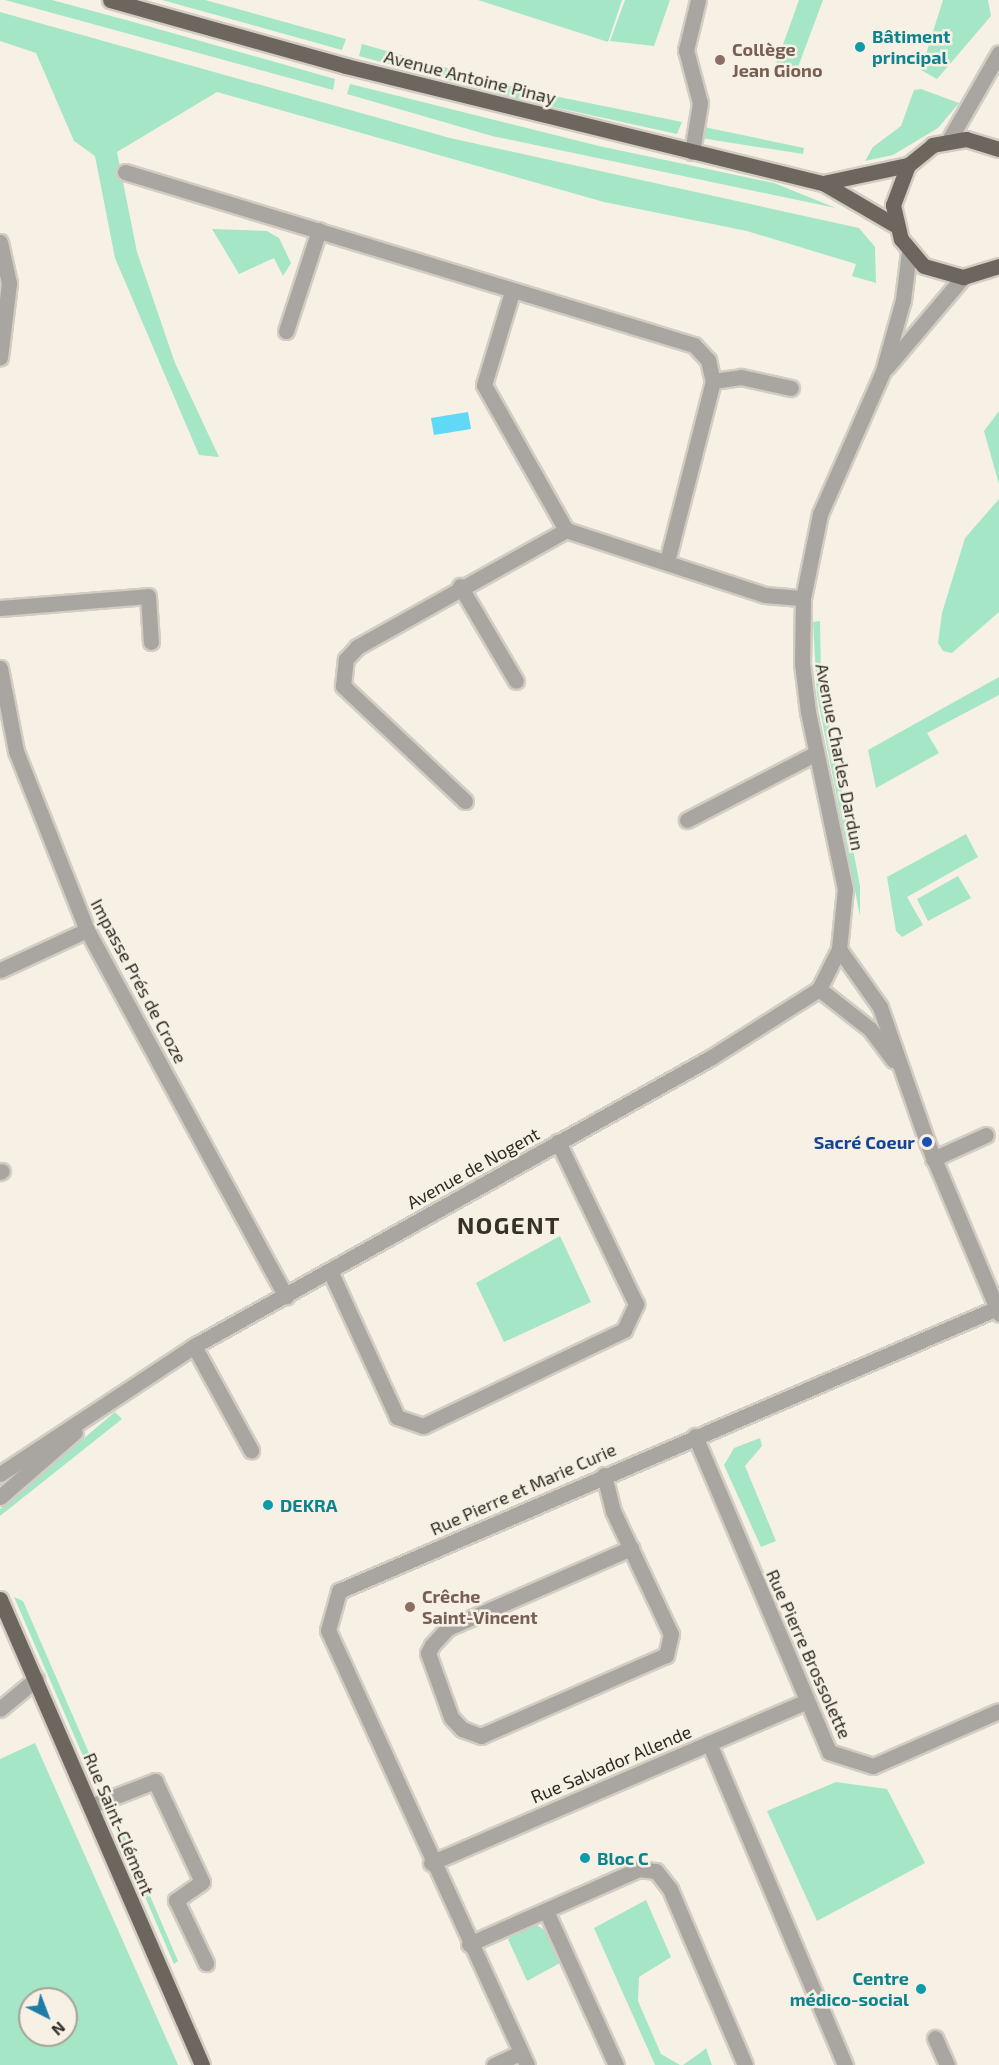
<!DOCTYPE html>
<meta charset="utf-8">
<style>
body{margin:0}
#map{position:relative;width:999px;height:2065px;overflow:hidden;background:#f6f1e4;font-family:"Exo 2",sans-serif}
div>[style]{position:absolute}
.green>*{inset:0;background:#a5e6c6}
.water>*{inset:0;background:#5fd9f6}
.roads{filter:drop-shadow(2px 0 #d2cdc2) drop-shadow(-2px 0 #d2cdc2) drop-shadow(0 2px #d2cdc2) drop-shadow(0 -2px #d2cdc2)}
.minor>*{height:15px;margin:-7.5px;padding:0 7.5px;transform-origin:7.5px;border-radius:7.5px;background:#a9a5a0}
.major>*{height:15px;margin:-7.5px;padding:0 7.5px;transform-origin:7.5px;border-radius:7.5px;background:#6d665e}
.dots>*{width:16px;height:16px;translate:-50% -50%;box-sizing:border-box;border:3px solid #f6f1e4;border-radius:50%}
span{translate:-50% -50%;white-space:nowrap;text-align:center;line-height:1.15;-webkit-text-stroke:5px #f6f1e4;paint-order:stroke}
.culture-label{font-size:18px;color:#0d838f;font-weight:700}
.left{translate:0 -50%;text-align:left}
.right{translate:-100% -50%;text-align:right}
.education-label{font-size:18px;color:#785e54;font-weight:700}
.street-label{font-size:18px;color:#2d2b26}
.transit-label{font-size:18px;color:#164399;font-weight:700}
.district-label{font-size:24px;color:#363228;font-weight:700;letter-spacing:1.5px}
.north{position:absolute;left:18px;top:1987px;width:60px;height:60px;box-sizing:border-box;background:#f6f1e4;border:2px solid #a6a298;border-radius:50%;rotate:138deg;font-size:16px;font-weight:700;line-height:24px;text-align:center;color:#2d2b26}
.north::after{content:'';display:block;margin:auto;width:21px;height:27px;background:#1f7ba9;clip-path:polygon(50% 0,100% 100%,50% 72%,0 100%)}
</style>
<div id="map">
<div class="green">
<div style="clip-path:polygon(5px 0,52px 0,137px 23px,335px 79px,333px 90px)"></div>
<div style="clip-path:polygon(162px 0,205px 0,346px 39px,342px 50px)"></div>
<div style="clip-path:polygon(478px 0,622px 0,608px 42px)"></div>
<div style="clip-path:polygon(625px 0,670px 0,654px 46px,610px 41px)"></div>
<div style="clip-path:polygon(799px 0,823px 0,795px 75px,775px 67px)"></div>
<div style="clip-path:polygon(943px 0,988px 0,991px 16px,937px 79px,921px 70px)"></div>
<div style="clip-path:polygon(0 12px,450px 138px,859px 228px,875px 247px,876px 283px,852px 276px,856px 264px,747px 231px,604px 202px,217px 92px,117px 152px,137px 252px,175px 363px,219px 457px,199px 455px,115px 258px,95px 156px,74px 141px,36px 53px,0 41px)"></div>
<div style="clip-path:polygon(362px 44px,525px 90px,682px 122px,677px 134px,522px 100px,359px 56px)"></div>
<div style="clip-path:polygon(350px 84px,599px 146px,774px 183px,836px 208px,492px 136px,347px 94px)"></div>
<div style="clip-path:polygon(921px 89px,959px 103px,938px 128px,893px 155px,865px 161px,873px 147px,901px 126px,914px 90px)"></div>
<div style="clip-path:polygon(704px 127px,804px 148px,803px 154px,701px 138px)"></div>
<div style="clip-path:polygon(212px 229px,267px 231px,279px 238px,291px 263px,283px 276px,274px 258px,239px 274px)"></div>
<div style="clip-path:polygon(999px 411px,999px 484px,984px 431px)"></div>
<div style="clip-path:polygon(999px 499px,999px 612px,952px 653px,943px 651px,938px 643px,942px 613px,965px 538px)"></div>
<div style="clip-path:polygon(820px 621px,821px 680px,860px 886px,860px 916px,817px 695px,813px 622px)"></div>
<div style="clip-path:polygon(999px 677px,999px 695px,927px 733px,939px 753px,876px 788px,868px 750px)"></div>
<div style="clip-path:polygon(966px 834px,978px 857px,907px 897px,923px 925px,902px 937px,896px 931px,887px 877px)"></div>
<div style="clip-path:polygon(958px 876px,971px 898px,928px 921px,917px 899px)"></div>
<div style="clip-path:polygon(560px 1236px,591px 1302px,504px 1342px,476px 1283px)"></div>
<div style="clip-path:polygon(115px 1412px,122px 1419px,0 1516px,0 1509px)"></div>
<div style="clip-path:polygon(760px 1438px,762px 1446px,745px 1466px,776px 1541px,761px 1547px,724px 1465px,734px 1448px)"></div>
<div style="clip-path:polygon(14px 1597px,23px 1601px,102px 1783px,96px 1786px)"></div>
<div style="clip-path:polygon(evenodd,35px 1743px,178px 2065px,0 2065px,0 1759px,35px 1743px,30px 1999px,66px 1999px,66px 2035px,30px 2035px,30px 1999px)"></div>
<div style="clip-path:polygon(836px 1782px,887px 1789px,925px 1863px,817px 1921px,767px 1811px)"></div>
<div style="clip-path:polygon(114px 1825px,120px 1826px,178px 1961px,174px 1964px)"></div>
<div style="clip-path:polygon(646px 1900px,671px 1957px,639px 1977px,638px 2001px,661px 2054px,680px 2065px,655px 2065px,594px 1928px)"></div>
<div style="clip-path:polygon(533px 1923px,545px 1930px,560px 1963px,527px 1981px,508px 1939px)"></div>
<div style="clip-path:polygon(706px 2048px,712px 2065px,683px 2065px,700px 2053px)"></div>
</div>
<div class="water">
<div style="clip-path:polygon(468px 412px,471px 429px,434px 435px,431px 418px)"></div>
</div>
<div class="roads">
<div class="minor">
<div style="left:949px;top:140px;width:100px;rotate:-60.1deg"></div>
<div style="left:692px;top:152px;width:50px;rotate:-80.7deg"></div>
<div style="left:700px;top:103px;width:55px;rotate:-104.8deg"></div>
<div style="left:686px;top:50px;width:51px;rotate:-76.5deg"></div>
<div style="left:125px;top:172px;width:595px;rotate:16.91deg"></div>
<div style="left:694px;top:345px;width:21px;rotate:47deg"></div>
<div style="left:708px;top:360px;width:22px;rotate:77deg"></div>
<div style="left:713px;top:381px;width:187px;rotate:104.3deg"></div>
<div style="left:0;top:242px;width:42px;rotate:77.6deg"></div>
<div style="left:9px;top:283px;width:75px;rotate:96.9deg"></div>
<div style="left:512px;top:292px;width:97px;rotate:106.8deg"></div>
<div style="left:484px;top:385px;width:167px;rotate:60.5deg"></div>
<div style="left:566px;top:530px;width:209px;rotate:18.1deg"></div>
<div style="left:765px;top:595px;width:38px;rotate:5deg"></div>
<div style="left:286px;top:331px;width:106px;rotate:-71.9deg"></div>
<div style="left:887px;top:367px;width:118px;rotate:-49.8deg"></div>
<div style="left:713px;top:381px;width:28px;rotate:-8deg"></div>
<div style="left:741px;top:377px;width:51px;rotate:12.4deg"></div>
<div style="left:460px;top:586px;width:110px;rotate:59.5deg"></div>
<div style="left:0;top:608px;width:148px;rotate:-4.6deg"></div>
<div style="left:148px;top:596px;width:46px;rotate:86.3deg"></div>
<div style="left:0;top:668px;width:85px;rotate:79.1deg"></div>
<div style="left:16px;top:751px;width:193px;rotate:68.4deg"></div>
<div style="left:87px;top:930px;width:417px;rotate:61.5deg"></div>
<div style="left:465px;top:801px;width:168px;rotate:-136.7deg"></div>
<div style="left:343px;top:686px;width:27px;rotate:-84deg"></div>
<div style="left:346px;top:659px;width:16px;rotate:-47deg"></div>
<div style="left:357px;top:647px;width:240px;rotate:-29.2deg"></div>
<div style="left:687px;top:820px;width:145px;rotate:-27.4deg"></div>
<div style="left:839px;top:949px;width:71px;rotate:54.7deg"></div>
<div style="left:880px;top:1007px;width:143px;rotate:70.8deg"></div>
<div style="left:927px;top:1142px;width:186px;rotate:67.2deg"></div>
<div style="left:0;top:970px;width:96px;rotate:-24.7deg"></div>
<div style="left:819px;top:989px;width:65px;rotate:38.1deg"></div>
<div style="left:870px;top:1029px;width:39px;rotate:53deg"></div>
<div style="left:933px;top:1159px;width:58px;rotate:-24.4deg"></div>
<div style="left:0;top:1172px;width:2px;rotate:-27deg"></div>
<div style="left:330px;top:1271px;width:161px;rotate:65.3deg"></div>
<div style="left:397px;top:1417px;width:28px;rotate:19deg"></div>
<div style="left:423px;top:1426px;width:223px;rotate:-25.5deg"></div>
<div style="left:624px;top:1330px;width:29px;rotate:-65deg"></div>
<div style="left:636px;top:1304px;width:180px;rotate:-115.7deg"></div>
<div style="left:194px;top:1346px;width:119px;rotate:61.3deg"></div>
<div style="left:695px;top:1436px;width:343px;rotate:67deg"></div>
<div style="left:829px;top:1752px;width:46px;rotate:17.7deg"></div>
<div style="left:873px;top:1766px;width:137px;rotate:-23.6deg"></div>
<div style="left:0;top:1474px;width:232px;rotate:-33.4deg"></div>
<div style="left:194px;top:1346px;width:591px;rotate:-29.17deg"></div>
<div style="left:710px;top:1058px;width:129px;rotate:-32.3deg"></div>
<div style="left:819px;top:989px;width:45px;rotate:-63.4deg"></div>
<div style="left:839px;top:949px;width:60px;rotate:-84.3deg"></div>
<div style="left:845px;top:889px;width:181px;rotate:-101.8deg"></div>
<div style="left:808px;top:712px;width:49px;rotate:-97deg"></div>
<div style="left:802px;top:663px;width:65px;rotate:-89.1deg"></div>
<div style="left:803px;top:598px;width:86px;rotate:-78.6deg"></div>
<div style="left:820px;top:514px;width:156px;rotate:-66.2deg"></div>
<div style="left:883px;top:371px;width:74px;rotate:-74.3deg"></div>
<div style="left:903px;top:300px;width:48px;rotate:-82.9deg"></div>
<div style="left:604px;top:1475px;width:37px;rotate:76deg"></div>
<div style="left:613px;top:1511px;width:136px;rotate:64.8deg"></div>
<div style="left:671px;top:1634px;width:22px;rotate:103deg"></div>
<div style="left:666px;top:1655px;width:202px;rotate:156.4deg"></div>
<div style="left:481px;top:1736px;width:20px;rotate:-160deg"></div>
<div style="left:462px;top:1729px;width:16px;rotate:-133deg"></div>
<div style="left:451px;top:1717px;width:68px;rotate:-109.8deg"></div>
<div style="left:428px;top:1653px;width:9px;rotate:-63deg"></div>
<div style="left:432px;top:1645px;width:23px;rotate:-47deg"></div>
<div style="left:448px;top:1628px;width:200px;rotate:-23.6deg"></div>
<div style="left:0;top:1497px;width:99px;rotate:-40.9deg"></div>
<div style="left:0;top:1709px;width:47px;rotate:-39.8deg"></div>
<div style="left:709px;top:1743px;width:350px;rotate:67.1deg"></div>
<div style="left:90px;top:1806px;width:70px;rotate:-21deg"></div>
<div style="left:155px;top:1781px;width:111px;rotate:65deg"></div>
<div style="left:202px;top:1882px;width:32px;rotate:145deg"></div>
<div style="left:176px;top:1900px;width:70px;rotate:64.5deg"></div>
<div style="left:431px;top:1863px;width:409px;rotate:-23.3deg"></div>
<div style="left:547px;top:1913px;width:167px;rotate:65.6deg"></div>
<div style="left:469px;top:1944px;width:186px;rotate:-23.8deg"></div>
<div style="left:639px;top:1869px;width:17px;rotate:7deg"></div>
<div style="left:656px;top:1871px;width:23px;rotate:52deg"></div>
<div style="left:670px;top:1889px;width:191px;rotate:66.9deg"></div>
<div style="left:935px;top:2038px;width:30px;rotate:66deg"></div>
<div style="left:494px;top:2065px;width:29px;rotate:-25deg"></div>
<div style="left:527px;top:2065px;width:478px;rotate:-114.6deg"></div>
<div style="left:328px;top:1630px;width:41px;rotate:-74.2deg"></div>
<div style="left:339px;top:1591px;width:716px;rotate:-23.27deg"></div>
</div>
<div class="major">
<div style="left:110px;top:0;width:245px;rotate:15.6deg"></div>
<div style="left:346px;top:66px;width:491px;rotate:13.8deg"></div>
<div style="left:823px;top:183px;width:83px;rotate:30.3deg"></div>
<div style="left:999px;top:149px;width:34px;rotate:-163deg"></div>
<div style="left:966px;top:139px;width:34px;rotate:170deg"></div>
<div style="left:933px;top:145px;width:32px;rotate:141deg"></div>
<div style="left:908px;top:165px;width:43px;rotate:110.6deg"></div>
<div style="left:893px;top:205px;width:35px;rotate:77deg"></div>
<div style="left:901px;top:239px;width:35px;rotate:50deg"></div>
<div style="left:924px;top:266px;width:41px;rotate:15.8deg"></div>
<div style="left:963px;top:277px;width:38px;rotate:-17deg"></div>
<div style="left:823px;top:183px;width:87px;rotate:-12deg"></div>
<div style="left:0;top:1599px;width:508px;rotate:66.56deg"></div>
</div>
</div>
<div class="dots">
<div style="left:860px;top:47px;background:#0f9aa8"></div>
<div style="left:720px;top:60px;background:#8d6e63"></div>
<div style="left:927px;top:1142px;background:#1a4fb4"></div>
<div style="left:268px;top:1505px;background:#0f9aa8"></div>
<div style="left:410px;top:1607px;background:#8d6e63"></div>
<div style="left:585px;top:1858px;background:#0f9aa8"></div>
<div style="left:921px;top:1989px;background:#0f9aa8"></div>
</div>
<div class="culture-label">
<span class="left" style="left:872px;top:47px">Bâtiment<br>principal</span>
<span class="left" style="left:280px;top:1505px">DEKRA</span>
<span class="left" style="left:597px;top:1858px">Bloc C</span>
<span class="right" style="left:909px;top:1989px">Centre<br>médico-social</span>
</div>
<div class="education-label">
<span class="left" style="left:732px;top:60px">Collège<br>Jean Giono</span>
<span class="left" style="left:422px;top:1607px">Crêche<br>Saint-Vincent</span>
</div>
<div class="street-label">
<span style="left:470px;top:77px;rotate:14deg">Avenue Antoine Pinay</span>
<span style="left:840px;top:757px;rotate:79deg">Avenue Charles Dardun</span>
<span style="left:139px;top:981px;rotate:62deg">Impasse Prés de Croze</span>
<span style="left:473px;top:1168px;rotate:-29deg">Avenue de Nogent</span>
<span style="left:523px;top:1489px;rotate:-24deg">Rue Pierre et Marie Curie</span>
<span style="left:809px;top:1654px;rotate:66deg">Rue Pierre Brossolette</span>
<span style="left:611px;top:1764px;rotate:-23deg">Rue Salvador Allende</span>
<span style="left:119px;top:1824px;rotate:67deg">Rue Saint-Clément</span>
</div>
<div class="transit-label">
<span class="right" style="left:915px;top:1142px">Sacré Coeur</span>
</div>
<div class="district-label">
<span style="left:509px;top:1225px">NOGENT</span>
</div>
<div class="north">N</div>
</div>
